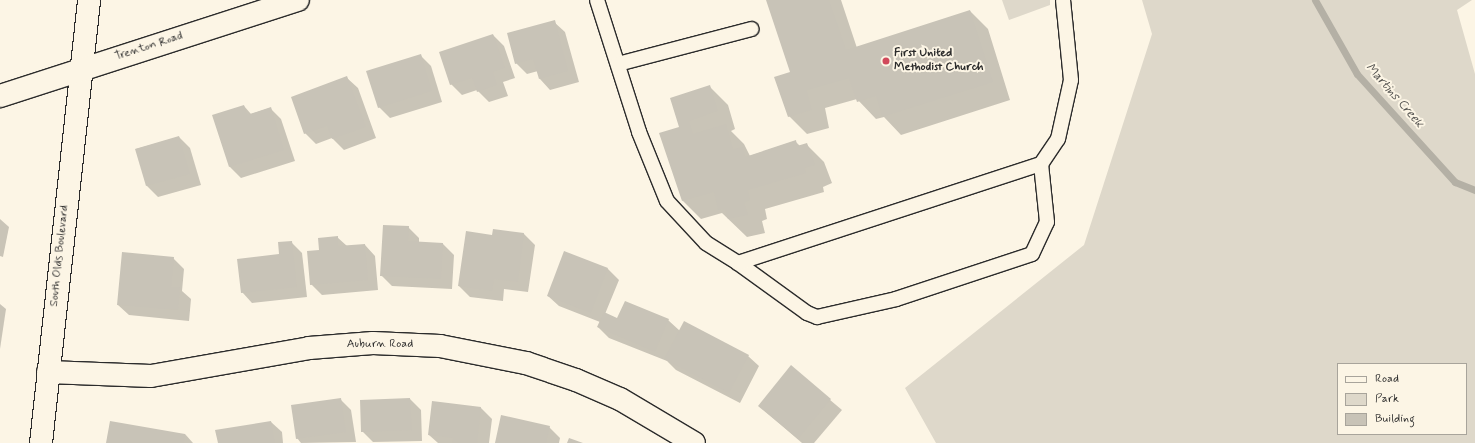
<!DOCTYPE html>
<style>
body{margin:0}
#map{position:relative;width:1475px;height:443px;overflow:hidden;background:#fcf5e5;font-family:Mynerve,sans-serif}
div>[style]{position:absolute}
.green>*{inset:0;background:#ded8ca}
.shadow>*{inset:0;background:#0003}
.stream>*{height:7px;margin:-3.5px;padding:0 3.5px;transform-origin:3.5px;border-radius:3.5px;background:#b4b0a5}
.building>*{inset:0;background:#c8c3b7}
.roads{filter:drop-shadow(1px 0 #2b2b2b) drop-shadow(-1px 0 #2b2b2b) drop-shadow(0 1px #2b2b2b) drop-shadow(0 -1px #2b2b2b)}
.lane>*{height:14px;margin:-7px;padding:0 7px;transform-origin:7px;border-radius:7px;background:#fcf5e5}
.street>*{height:22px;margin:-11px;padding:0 11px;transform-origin:11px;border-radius:11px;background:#fcf5e5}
.secondary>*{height:22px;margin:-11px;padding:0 11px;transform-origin:11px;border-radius:11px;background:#fcf5e5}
.dots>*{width:11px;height:11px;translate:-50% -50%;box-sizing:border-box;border:2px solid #fcf5e5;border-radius:50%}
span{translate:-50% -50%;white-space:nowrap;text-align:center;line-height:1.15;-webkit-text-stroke:4px #fcf5e5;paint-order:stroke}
.street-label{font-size:12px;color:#2b2b2b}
.poi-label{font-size:12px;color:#2b2b2b;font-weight:700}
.left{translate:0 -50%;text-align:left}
.water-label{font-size:13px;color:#545350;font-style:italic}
.legend{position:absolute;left:1337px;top:363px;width:130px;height:72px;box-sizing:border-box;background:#fcf5e5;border:1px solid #a8a49b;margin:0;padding:5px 7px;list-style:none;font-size:12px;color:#2b2b2b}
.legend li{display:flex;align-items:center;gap:8px;height:20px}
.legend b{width:20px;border:1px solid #a8a49b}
</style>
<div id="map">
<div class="green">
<div style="clip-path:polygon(1002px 0,1050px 0,1050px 5px,1009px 20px)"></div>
<div style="clip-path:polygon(evenodd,1142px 0,1472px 0,1457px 10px,1475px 74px,1475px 443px,936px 443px,905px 388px,1084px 245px,1152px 34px,1142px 0,1338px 364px,1466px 364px,1466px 434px,1338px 434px,1338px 364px)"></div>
</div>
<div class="shadow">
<div style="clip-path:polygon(767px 0,841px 0,857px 48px,970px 11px,988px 29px,1010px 100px,901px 135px,884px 117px,876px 119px,857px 99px,825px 108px,829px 128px,807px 134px,789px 116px,792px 73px)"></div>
<div style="clip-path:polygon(554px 22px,565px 32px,579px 82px,550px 90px,540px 79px,538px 71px,527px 74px,516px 63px)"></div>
<div style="clip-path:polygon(493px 35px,504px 46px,515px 78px,503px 82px,508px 96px,489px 102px,477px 90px,462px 95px,451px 84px)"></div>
<div style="clip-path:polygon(420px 55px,431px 66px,442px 102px,390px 118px,379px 107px)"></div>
<div style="clip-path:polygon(347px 78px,358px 88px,376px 138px,344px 150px,332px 138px,316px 144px,305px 133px)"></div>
<div style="clip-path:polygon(709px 86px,728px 105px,735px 129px,731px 131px,744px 144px,750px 156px,795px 141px,800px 146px,806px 144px,824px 162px,832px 183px,823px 187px,824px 192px,765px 209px,767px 219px,762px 221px,765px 233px,747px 237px,722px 213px,701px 219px,683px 201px,660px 134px,680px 128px)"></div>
<div style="clip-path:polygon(244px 106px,251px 114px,270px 108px,281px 119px,295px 161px,241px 178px,230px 167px,214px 116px)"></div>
<div style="clip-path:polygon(179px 137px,190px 148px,201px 185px,158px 197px,147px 186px,136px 149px)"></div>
<div style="clip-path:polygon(0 219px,9px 227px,3px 257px,0 256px)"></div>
<div style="clip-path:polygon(408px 227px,419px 238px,419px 243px,443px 244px,454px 255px,452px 289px,392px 286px,381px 275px)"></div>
<div style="clip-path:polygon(494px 230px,524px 234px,535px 245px,528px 292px,504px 289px,503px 301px,470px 297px,459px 286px,493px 236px)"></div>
<div style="clip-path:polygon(337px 237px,347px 246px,365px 245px,375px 256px,378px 290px,322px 295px,311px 284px,320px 251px)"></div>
<div style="clip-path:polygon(291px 242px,302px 253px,307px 297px,252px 303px,242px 292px)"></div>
<div style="clip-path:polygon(565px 253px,608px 269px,619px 280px,605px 314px,618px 320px,668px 320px,680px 331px,748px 356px,759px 366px,740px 403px,676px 370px,667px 361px,609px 338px,598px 327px,600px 322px,559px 306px,548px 296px)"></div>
<div style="clip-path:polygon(173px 258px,184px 269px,182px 291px,191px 299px,189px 321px,129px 315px,118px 305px)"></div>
<div style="clip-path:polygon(0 304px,6px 309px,0 349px)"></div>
<div style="clip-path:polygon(791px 367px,842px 410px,814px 443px,802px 443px,759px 406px)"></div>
<div style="clip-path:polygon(340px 399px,351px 410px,356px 442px,301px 443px,297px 438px)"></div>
<div style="clip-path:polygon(410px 399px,421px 410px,422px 441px,373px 442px,362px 431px)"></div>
<div style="clip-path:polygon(433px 403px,481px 408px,492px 419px,489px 443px,438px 443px,429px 435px)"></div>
<div style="clip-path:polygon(271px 422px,282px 432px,283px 443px,219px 443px)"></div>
<div style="clip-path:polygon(549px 427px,560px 438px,559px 443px,496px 443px)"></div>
<div style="clip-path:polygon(185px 434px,193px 443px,107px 443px)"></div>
</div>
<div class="stream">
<div style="left:1315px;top:0;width:85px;rotate:60.4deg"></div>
<div style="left:1357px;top:74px;width:146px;rotate:47.8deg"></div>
<div style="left:1455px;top:182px;width:22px;rotate:22deg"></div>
</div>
<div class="building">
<div style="clip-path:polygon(766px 0,829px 0,846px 50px,970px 10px,993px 82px,882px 117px,876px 96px,857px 102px,849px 78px,807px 90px,812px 110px,788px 117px,774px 77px,790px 72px)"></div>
<div style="clip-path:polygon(555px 20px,568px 71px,539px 79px,533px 59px,515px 64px,507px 33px)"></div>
<div style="clip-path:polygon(493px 34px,505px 68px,493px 72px,497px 85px,477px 92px,472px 78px,450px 85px,439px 52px)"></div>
<div style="clip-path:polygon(421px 54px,432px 91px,378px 108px,366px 71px)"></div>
<div style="clip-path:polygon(347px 76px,366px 127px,332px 139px,327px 126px,304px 134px,291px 97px)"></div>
<div style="clip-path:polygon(710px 85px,718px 111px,689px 121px,693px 134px,726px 124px,733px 149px,743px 147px,745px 157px,796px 140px,797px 146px,807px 143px,815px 165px,805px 168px,806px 173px,748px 190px,750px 200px,744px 203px,748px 215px,728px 219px,725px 209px,718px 210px,714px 192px,682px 201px,659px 133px,679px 127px,670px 98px)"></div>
<div style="clip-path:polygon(244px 105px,247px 115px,271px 107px,284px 150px,229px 167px,212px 115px)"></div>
<div style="clip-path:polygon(179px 136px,190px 174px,146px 186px,135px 149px)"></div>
<div style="clip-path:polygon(383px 225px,409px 226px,408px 241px,443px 243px,441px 279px,380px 276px)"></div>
<div style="clip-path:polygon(493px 229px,524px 233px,518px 282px,494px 279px,492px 291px,458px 286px,466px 231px,492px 235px)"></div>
<div style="clip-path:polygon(338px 236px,338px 246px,365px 244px,368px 280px,310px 285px,307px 251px,319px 250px,318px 238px)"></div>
<div style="clip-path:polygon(292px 241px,297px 287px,241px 293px,237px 259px,279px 254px,278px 242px)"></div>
<div style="clip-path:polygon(564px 251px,608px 268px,591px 313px,547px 296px)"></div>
<div style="clip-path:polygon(122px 252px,174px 257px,171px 287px,180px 287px,178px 310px,117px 305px)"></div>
<div style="clip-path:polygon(625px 301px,669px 319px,655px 352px,597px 327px,604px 312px,617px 318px)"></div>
<div style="clip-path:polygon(684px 321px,749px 355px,729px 393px,664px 359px)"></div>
<div style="clip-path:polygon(791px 365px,831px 399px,798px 439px,758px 406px)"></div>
<div style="clip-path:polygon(341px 398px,346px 432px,296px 439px,291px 405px)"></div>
<div style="clip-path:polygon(410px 398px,412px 430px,361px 432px,360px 400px)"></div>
<div style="clip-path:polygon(432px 401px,481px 407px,477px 443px,452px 443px,453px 438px,428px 435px)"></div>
<div style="clip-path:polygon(501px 415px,550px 426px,546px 443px,495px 443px)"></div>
<div style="clip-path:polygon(110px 421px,185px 434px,184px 443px,106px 443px)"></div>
<div style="clip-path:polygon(271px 421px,275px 443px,218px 443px,215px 430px)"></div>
<div style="clip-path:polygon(569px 438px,583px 443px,567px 443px)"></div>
</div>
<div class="roads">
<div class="lane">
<div style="left:597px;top:0;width:139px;rotate:72.3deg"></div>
<div style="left:639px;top:132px;width:74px;rotate:67.9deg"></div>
<div style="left:667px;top:201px;width:57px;rotate:47.1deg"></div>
<div style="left:706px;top:243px;width:38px;rotate:32deg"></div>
<div style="left:738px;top:263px;width:85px;rotate:35.9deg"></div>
<div style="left:807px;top:313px;width:11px;rotate:22deg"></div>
<div style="left:817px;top:317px;width:81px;rotate:-12.8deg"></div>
<div style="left:896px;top:299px;width:143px;rotate:-18.3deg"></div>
<div style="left:1032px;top:254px;width:35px;rotate:-65deg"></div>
<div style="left:1047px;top:222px;width:58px;rotate:-95.9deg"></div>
<div style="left:1041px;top:164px;width:30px;rotate:-56deg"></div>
<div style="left:1058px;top:139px;width:60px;rotate:-77.6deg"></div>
<div style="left:1071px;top:80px;width:80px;rotate:-95.7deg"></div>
<div style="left:618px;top:64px;width:138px;rotate:-14.7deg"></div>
<div style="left:738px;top:263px;width:319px;rotate:-18.1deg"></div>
</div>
<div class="street">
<div style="left:48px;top:372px;width:103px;rotate:2.2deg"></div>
<div style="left:151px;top:376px;width:160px;rotate:-10deg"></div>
<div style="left:309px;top:348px;width:64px;rotate:-4.5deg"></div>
<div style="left:373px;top:343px;width:67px;rotate:2.6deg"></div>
<div style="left:440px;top:346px;width:88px;rotate:11.2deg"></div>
<div style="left:526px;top:363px;width:53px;rotate:18.8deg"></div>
<div style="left:576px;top:380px;width:48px;rotate:23.4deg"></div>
<div style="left:620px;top:399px;width:86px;rotate:30.7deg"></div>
<div style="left:41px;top:443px;width:446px;rotate:-83.8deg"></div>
</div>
<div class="secondary">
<div style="left:0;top:96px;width:313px;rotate:-17.9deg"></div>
</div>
</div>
<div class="dots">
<div style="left:886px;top:61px;background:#d1495b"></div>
</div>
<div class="street-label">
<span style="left:149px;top:47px;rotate:-18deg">Trenton Road</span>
<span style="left:60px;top:256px;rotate:-84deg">South Olds Boulevard</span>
<span style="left:380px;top:345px">Auburn Road</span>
</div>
<div class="poi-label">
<span class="left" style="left:894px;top:61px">First United<br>Methodist Church</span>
</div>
<div class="water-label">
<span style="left:1394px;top:96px;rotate:49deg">Martins Creek</span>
</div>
<ul class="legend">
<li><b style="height:5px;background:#fcf5e5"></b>Road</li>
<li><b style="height:11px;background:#ded8ca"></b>Park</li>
<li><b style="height:11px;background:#c8c3b7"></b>Building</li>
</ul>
</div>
